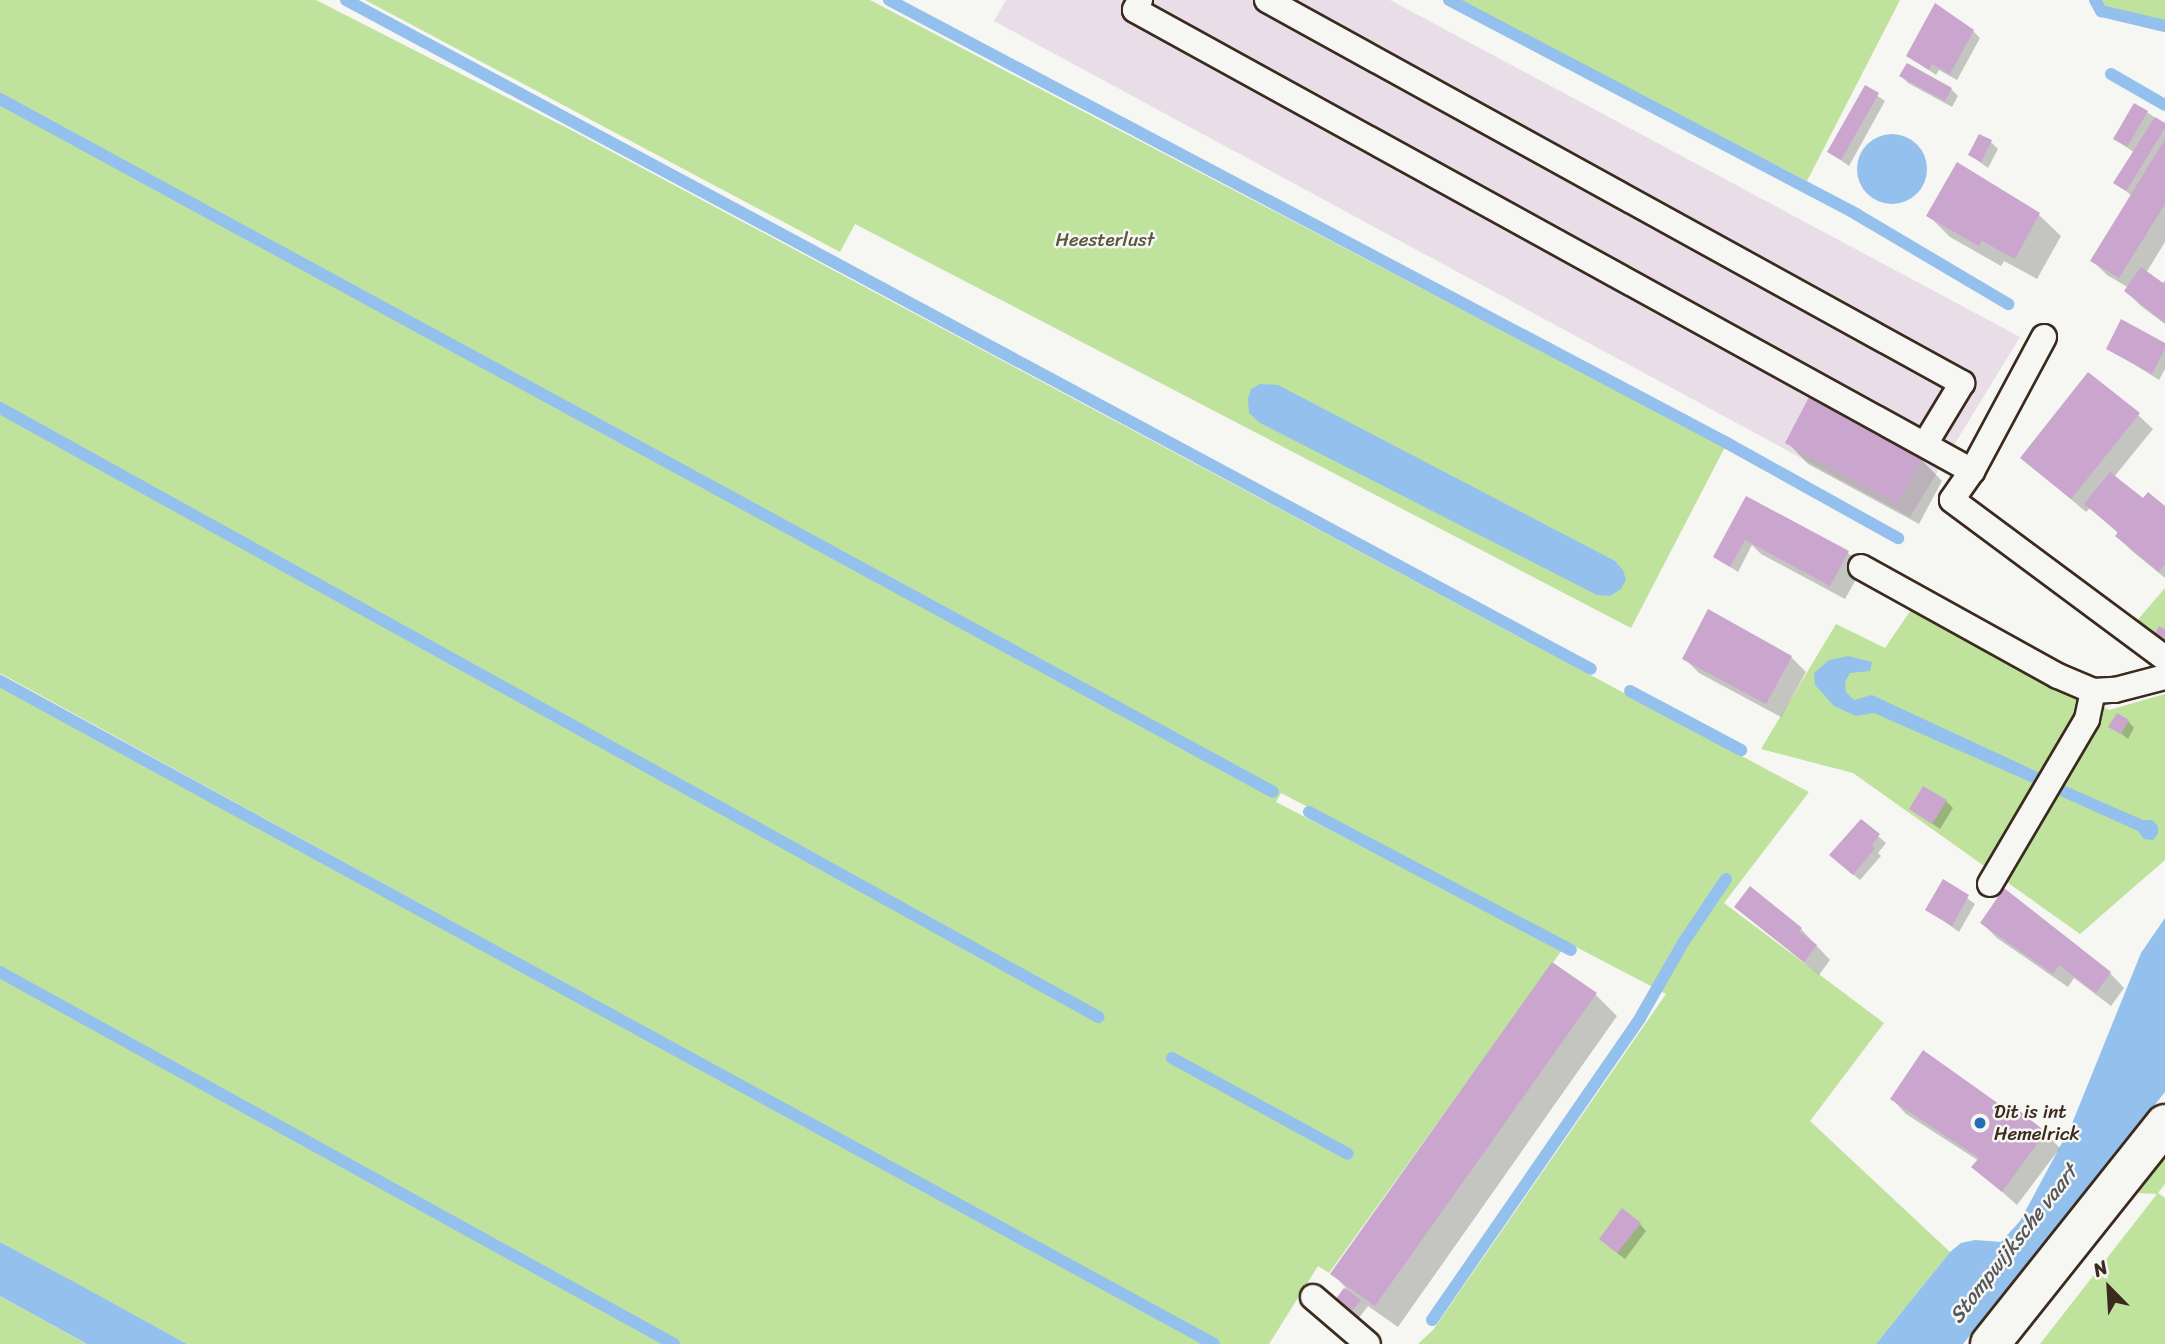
<!DOCTYPE html>
<style>
body{margin:0}
#map{position:relative;width:2165px;height:1344px;overflow:hidden;background:#f6f6f2;font-family:Sriracha,sans-serif}
div>[style]{position:absolute}
.built>*{inset:0;background:#e9dee8}
.green>*{inset:0;background:#bfe29c}
.water>*{inset:0;background:#94c0ee}
.round{border-radius:50%}
.shadow>*{inset:0;background:#0003}
.stream>*{height:12px;margin:-6px;padding:0 6px;transform-origin:6px;border-radius:6px;background:#94c0ee}
.building>*{inset:0;background:#caa6cf}
.roads{filter:drop-shadow(2px 0 #3b2a1e) drop-shadow(-2px 0 #3b2a1e) drop-shadow(0 2px #3b2a1e) drop-shadow(0 -2px #3b2a1e)}
.lane>*{height:24px;margin:-12px;padding:0 12px;transform-origin:12px;border-radius:12px;background:#f6f6f2}
.secondary>*{height:38px;margin:-19px;padding:0 19px;transform-origin:19px;border-radius:19px;background:#f6f6f2}
.dots>*{width:19px;height:19px;translate:-50% -50%;box-sizing:border-box;border:4px solid #f6f6f2;border-radius:50%}
span{translate:-50% -50%;white-space:nowrap;text-align:center;line-height:1.15;-webkit-text-stroke:5px #f6f6f2;paint-order:stroke}
.park-label{font-size:19px;color:#5c583e}
.poi-label{font-size:19px;color:#3b2a1e}
.left{translate:0 -50%;text-align:left}
.water-label{font-size:21px;color:#56575c;font-style:italic}
.north{position:absolute;left:2074px;top:1253px;width:70px;height:70px;-webkit-text-stroke:5px #f6f6f2;paint-order:stroke;rotate:336deg;font-size:19px;font-weight:700;line-height:28px;text-align:center;color:#3b2a1e}
.north::after{content:'';display:block;margin:auto;width:24px;height:32px;background:#3b2a1e;clip-path:polygon(50% 0,100% 100%,50% 72%,0 100%)}
</style>
<div id="map">
<div class="built">
<div style="clip-path:polygon(1006px 0,1390px 0,2020px 337px,1910px 517px,994px 21px)"></div>
</div>
<div class="green">
<div style="clip-path:polygon(0 0,316px 0,573px 131px,1809px 792px,1724px 903px,1884px 1023px,1810px 1121px,1950px 1252px,1876px 1344px,1418px 1344px,1433px 1330px,1666px 994px,1281px 793px,1276px 802px,1562px 950px,1329px 1273px,1318px 1266px,1269px 1344px,1220px 1344px,0 673px)"></div>
<div style="clip-path:polygon(365px 0,870px 0,1725px 447px,1631px 628px,855px 224px,840px 252px)"></div>
<div style="clip-path:polygon(1458px 0,1900px 0,1807px 181px)"></div>
<div style="clip-path:polygon(2100px 0,2165px 0,2165px 22px,2103px 6px)"></div>
<div style="clip-path:polygon(2165px 588px,2165px 650px,2135px 623px)"></div>
<div style="clip-path:polygon(1913px 607px,2109px 710px,2165px 694px,2165px 860px,2080px 934px,1853px 773px,1761px 749px,1836px 624px,1885px 648px)"></div>
<div style="clip-path:polygon(0 674px,1211px 1344px,187px 1344px,0 1242px)"></div>
<div style="clip-path:polygon(2165px 1158px,2165px 1184px,2158px 1193px,2165px 1198px,2165px 1344px,2040px 1344px,2157px 1194px,2138px 1193px)"></div>
<div style="clip-path:polygon(0 1296px,83px 1342px,87px 1344px,0 1344px)"></div>
</div>
<div class="water">
<div class="round" style="left:1857px;top:134px;width:70px;height:70px"></div>
<div style="clip-path:polygon(1260px 384px,1278px 385px,1615px 561px,1623px 570px,1626px 580px,1621px 589px,1610px 596px,1597px 595px,1260px 423px,1249px 413px,1248px 398px,1251px 389px)"></div>
<div style="clip-path:polygon(1848px 656px,1872px 662px,1870px 671px,1850px 673px,1845px 682px,1846px 692px,1854px 700px,1872px 695px,2040px 773px,2035px 784px,1874px 713px,1856px 716px,1834px 706px,1815px 685px,1814px 673px,1829px 660px)"></div>
<div style="clip-path:polygon(2063px 785px,2143px 820px,2152px 820px,2158px 826px,2158px 834px,2153px 840px,2144px 839px,2138px 831px,2056px 794px)"></div>
<div style="clip-path:polygon(2165px 918px,2165px 1092px,1963px 1344px,1876px 1344px,1950px 1252px,1961px 1243px,1975px 1240px,2001px 1242px,2020px 1221px,2071px 1126px,2141px 953px)"></div>
<div style="clip-path:polygon(0 1242px,78px 1284px,187px 1344px,87px 1344px,0 1296px)"></div>
</div>
<div class="shadow">
<div style="clip-path:polygon(1973px 31px,1980px 38px,1957px 80px,1939px 70px,1936px 75px,1908px 56px)"></div>
<div style="clip-path:polygon(1907px 65px,1951px 89px,1958px 96px,1952px 107px,1908px 83px,1901px 76px)"></div>
<div style="clip-path:polygon(1866px 88px,1885px 101px,1849px 166px,1829px 152px)"></div>
<div style="clip-path:polygon(2147px 112px,2165px 125px,2165px 242px,2146px 273px,2165px 284px,2165px 324px,2141px 306px,2126px 291px,2129px 288px,2107px 275px,2092px 260px,2132px 196px,2116px 183px,2135px 153px,2115px 139px)"></div>
<div style="clip-path:polygon(1991px 142px,1998px 149px,1988px 168px,1970px 155px)"></div>
<div style="clip-path:polygon(1957px 164px,2039px 215px,2061px 236px,2037px 279px,2004px 261px,2001px 266px,1950px 237px,1928px 215px)"></div>
<div style="clip-path:polygon(2165px 345px,2165px 369px,2159px 380px,2108px 348px)"></div>
<div style="clip-path:polygon(2138px 415px,2153px 429px,2114px 477px,2143px 501px,2165px 508px,2165px 578px,2132px 551px,2117px 536px,2119px 534px,2090px 508px,2086px 512px,2022px 458px)"></div>
<div style="clip-path:polygon(1787px 442px,1921px 459px,1942px 481px,1919px 524px,1808px 464px)"></div>
<div style="clip-path:polygon(1747px 498px,1848px 553px,1863px 567px,1845px 599px,1761px 554px,1752px 545px,1738px 572px,1715px 557px)"></div>
<div style="clip-path:polygon(1791px 657px,1806px 672px,1781px 717px,1699px 673px,1685px 659px)"></div>
<div style="clip-path:polygon(2128px 721px,2134px 728px,2128px 739px,2111px 726px)"></div>
<div style="clip-path:polygon(1946px 801px,1953px 808px,1940px 829px,1911px 809px)"></div>
<div style="clip-path:polygon(1861px 821px,1886px 843px,1878px 853px,1881px 856px,1860px 880px,1838px 862px)"></div>
<div style="clip-path:polygon(1944px 881px,1975px 904px,1959px 932px,1927px 909px)"></div>
<div style="clip-path:polygon(1736px 907px,1801px 929px,1830px 960px,1819px 975px)"></div>
<div style="clip-path:polygon(1982px 923px,2110px 973px,2124px 988px,2111px 1006px,2074px 978px,2068px 987px,1997px 938px)"></div>
<div style="clip-path:polygon(1596px 995px,1617px 1016px,1398px 1327px,1368px 1306px,1355px 1323px,1333px 1305px,1346px 1288px,1333px 1274px)"></div>
<div style="clip-path:polygon(1892px 1099px,2013px 1116px,2045px 1133px,2060px 1148px,2017px 1205px,1974px 1167px,1979px 1161px,1906px 1114px)"></div>
<div style="clip-path:polygon(1640px 1224px,1646px 1231px,1625px 1259px,1608px 1246px)"></div>
</div>
<div class="stream">
<div style="left:346px;top:0;width:1413px;rotate:28.25deg"></div>
<div style="left:889px;top:0;width:948px;rotate:27.86deg"></div>
<div style="left:1727px;top:443px;width:196px;rotate:29.1deg"></div>
<div style="left:1449px;top:0;width:460px;rotate:27.7deg"></div>
<div style="left:1856px;top:214px;width:177px;rotate:30.6deg"></div>
<div style="left:2095px;top:0;width:13px;rotate:61deg"></div>
<div style="left:2101px;top:11px;width:66px;rotate:13.2deg"></div>
<div style="left:2111px;top:74px;width:62px;rotate:29.9deg"></div>
<div style="left:0;top:99px;width:1449px;rotate:28.56deg"></div>
<div style="left:0;top:408px;width:1256px;rotate:29.01deg"></div>
<div style="left:0;top:681px;width:1383px;rotate:28.64deg"></div>
<div style="left:1630px;top:691px;width:126px;rotate:28deg"></div>
<div style="left:1309px;top:812px;width:296px;rotate:27.8deg"></div>
<div style="left:0;top:972px;width:770px;rotate:28.9deg"></div>
<div style="left:1172px;top:1058px;width:200px;rotate:28.6deg"></div>
<div style="left:1432px;top:1320px;width:367px;rotate:-55.4deg"></div>
<div style="left:1640px;top:1018px;width:86px;rotate:-60.2deg"></div>
<div style="left:1683px;top:943px;width:77px;rotate:-56.1deg"></div>
</div>
<div class="building">
<div style="clip-path:polygon(1935px 3px,1974px 30px,1950px 74px,1932px 64px,1929px 70px,1906px 56px)"></div>
<div style="clip-path:polygon(1907px 63px,1952px 88px,1945px 101px,1899px 76px)"></div>
<div style="clip-path:polygon(1865px 85px,1879px 93px,1841px 160px,1827px 152px)"></div>
<div style="clip-path:polygon(2134px 103px,2148px 111px,2127px 147px,2113px 139px)"></div>
<div style="clip-path:polygon(2155px 117px,2165px 123px,2165px 128px,2126px 191px,2113px 183px)"></div>
<div style="clip-path:polygon(1979px 134px,1992px 140px,1981px 162px,1968px 155px)"></div>
<div style="clip-path:polygon(2165px 139px,2165px 204px,2119px 278px,2090px 261px)"></div>
<div style="clip-path:polygon(1957px 162px,2040px 213px,2015px 259px,1982px 241px,1979px 246px,1926px 216px)"></div>
<div style="clip-path:polygon(2141px 267px,2163px 283px,2165px 281px,2165px 323px,2124px 291px)"></div>
<div style="clip-path:polygon(2121px 319px,2165px 343px,2165px 349px,2152px 374px,2106px 349px)"></div>
<div style="clip-path:polygon(2088px 372px,2140px 413px,2071px 499px,2020px 458px)"></div>
<div style="clip-path:polygon(1809px 397px,1922px 458px,1897px 503px,1785px 443px)"></div>
<div style="clip-path:polygon(2110px 472px,2143px 498px,2148px 492px,2165px 506px,2165px 564px,2159px 572px,2115px 536px,2118px 532px,2084px 504px)"></div>
<div style="clip-path:polygon(1746px 496px,1849px 551px,1830px 586px,1745px 540px,1730px 567px,1713px 557px)"></div>
<div style="clip-path:polygon(1708px 609px,1792px 656px,1766px 704px,1682px 659px)"></div>
<div style="clip-path:polygon(2159px 626px,2165px 629px,2165px 644px,2153px 637px)"></div>
<div style="clip-path:polygon(2117px 713px,2129px 720px,2121px 734px,2108px 727px)"></div>
<div style="clip-path:polygon(1923px 786px,1947px 800px,1932px 824px,1909px 809px)"></div>
<div style="clip-path:polygon(1861px 819px,1880px 834px,1872px 845px,1875px 848px,1853px 875px,1829px 855px)"></div>
<div style="clip-path:polygon(1943px 879px,1969px 895px,1952px 926px,1925px 910px)"></div>
<div style="clip-path:polygon(1750px 886px,1802px 928px,1799px 931px,1817px 945px,1804px 962px,1734px 907px)"></div>
<div style="clip-path:polygon(2004px 888px,2111px 972px,2096px 993px,2059px 965px,2053px 974px,1980px 923px)"></div>
<div style="clip-path:polygon(1552px 962px,1597px 993px,1375px 1306px,1330px 1274px)"></div>
<div style="clip-path:polygon(1923px 1050px,2013px 1114px,2017px 1109px,2046px 1132px,2002px 1192px,1971px 1167px,1979px 1158px,1890px 1099px)"></div>
<div style="clip-path:polygon(1622px 1208px,1641px 1223px,1617px 1253px,1599px 1239px)"></div>
<div style="clip-path:polygon(1344px 1288px,1361px 1300px,1347px 1317px,1331px 1305px)"></div>
</div>
<div class="roads">
<div class="lane">
<div style="left:1140px;top:0;width:11px;rotate:117deg"></div>
<div style="left:1135px;top:10px;width:956px;rotate:28.84deg"></div>
<div style="left:1267px;top:0;width:794px;rotate:28.86deg"></div>
<div style="left:1962px;top:383px;width:71px;rotate:121.2deg"></div>
<div style="left:2044px;top:337px;width:152px;rotate:118.2deg"></div>
<div style="left:1972px;top:471px;width:35px;rotate:125deg"></div>
<div style="left:1952px;top:500px;width:265px;rotate:36.6deg"></div>
<div style="left:1861px;top:567px;width:225px;rotate:29deg"></div>
<div style="left:2058px;top:676px;width:38px;rotate:23deg"></div>
<div style="left:2093px;top:691px;width:22px;rotate:-3deg"></div>
<div style="left:2115px;top:690px;width:52px;rotate:-14.6deg"></div>
<div style="left:1990px;top:884px;width:191px;rotate:-59.5deg"></div>
<div style="left:2087px;top:719px;width:29px;rotate:-78deg"></div>
<div style="left:1313px;top:1297px;width:72px;rotate:40.5deg"></div>
</div>
<div class="secondary">
<div style="left:1990px;top:1344px;width:281px;rotate:-51.5deg"></div>
</div>
</div>
<div class="dots">
<div style="left:1980px;top:1123px;background:#1f6fb2"></div>
</div>
<div class="park-label">
<span style="left:1105px;top:240px">Heesterlust</span>
</div>
<div class="poi-label">
<span class="left" style="left:1994px;top:1123px">Dit is int<br>Hemelrick</span>
</div>
<div class="water-label">
<span style="left:2013px;top:1244px;rotate:-52deg">Stompwijksche vaart</span>
</div>
<div class="north">N</div>
</div>
